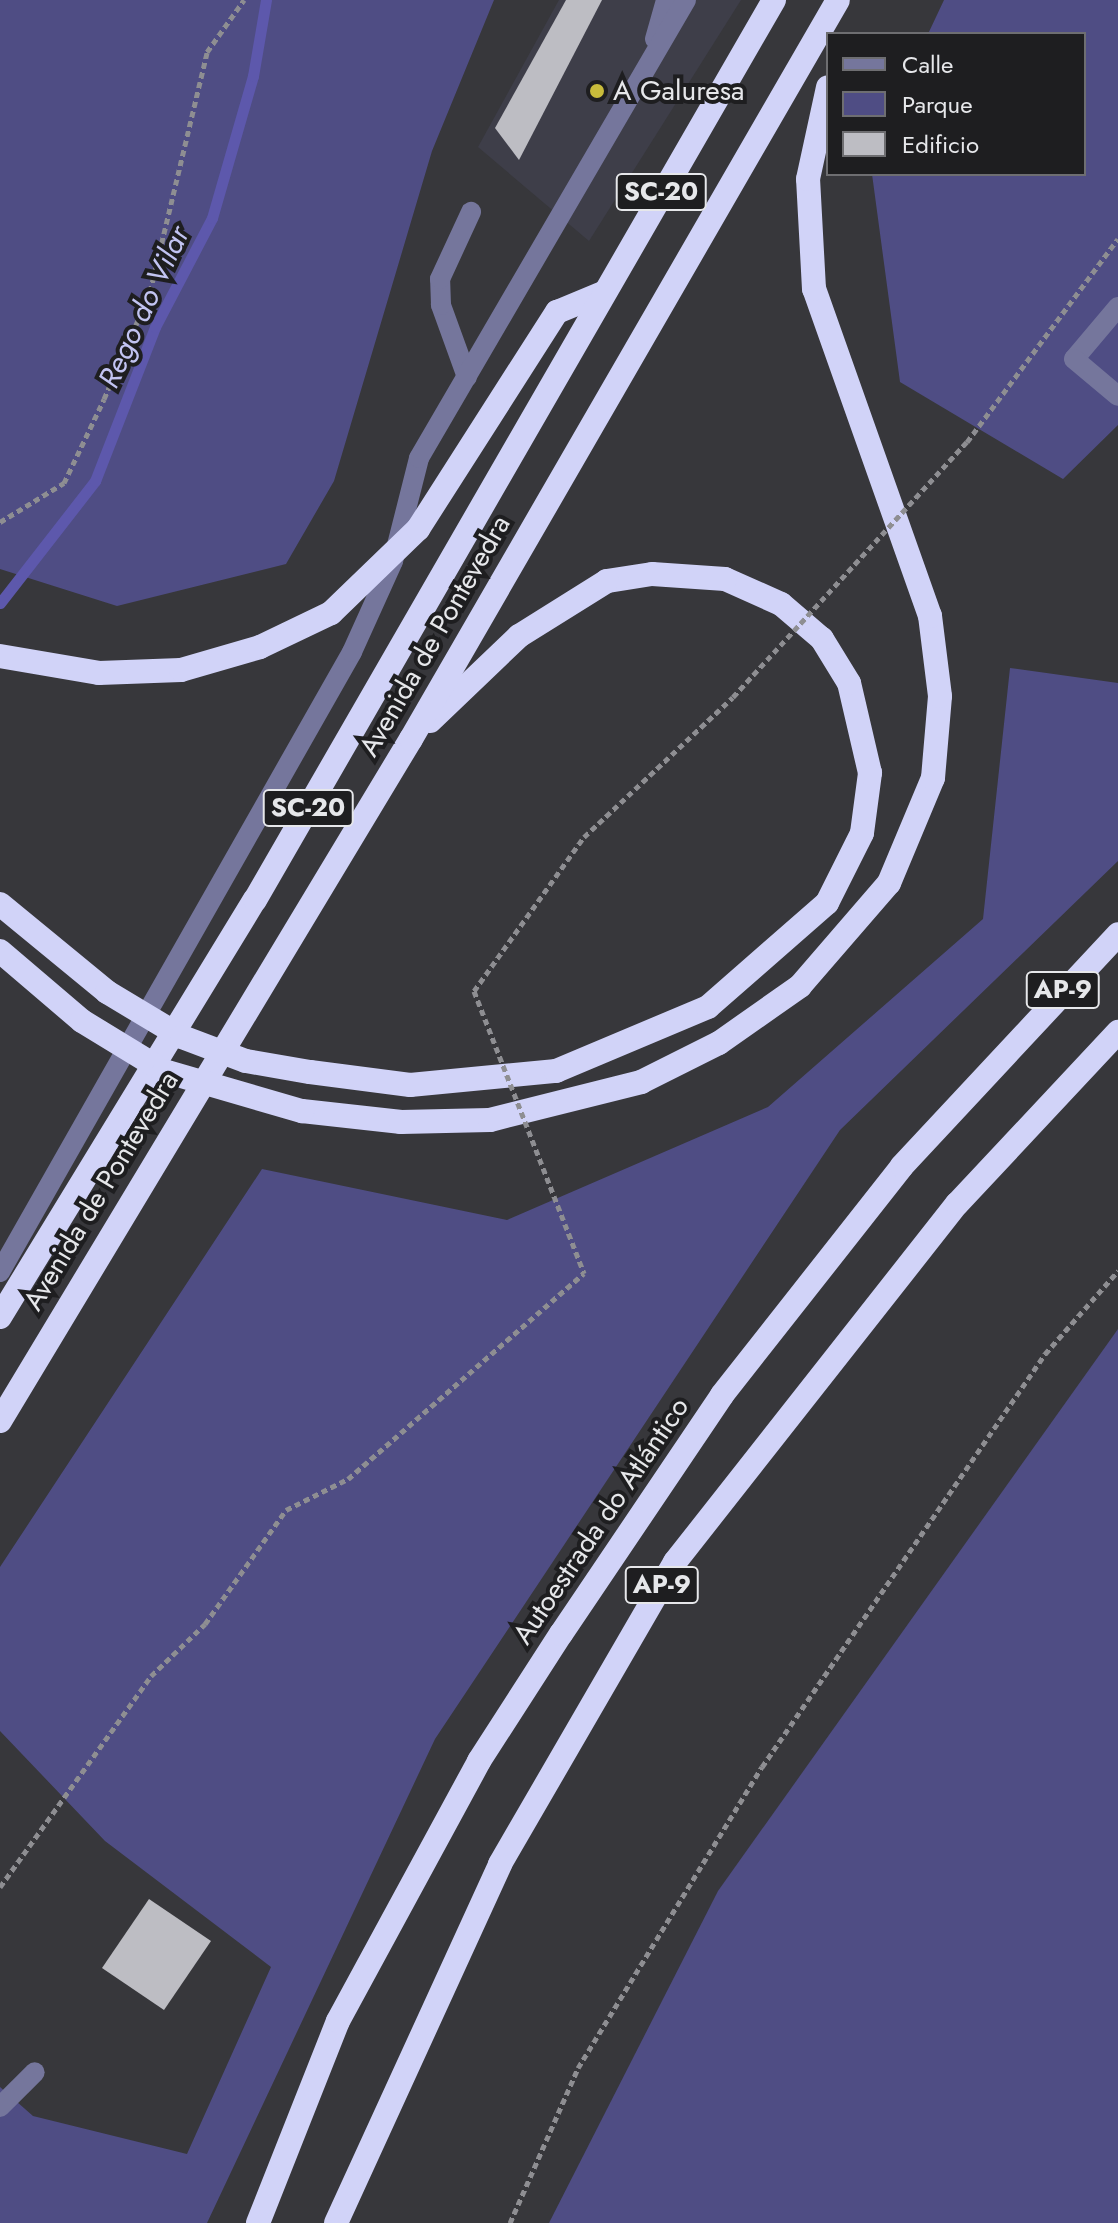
<!DOCTYPE html>
<meta charset="utf-8">
<style>
body{margin:0}
#map{position:relative;width:1118px;height:2223px;overflow:hidden;background:#37373b;font-family:Jost,sans-serif}
div>[style]{position:absolute}
.built>*{inset:0;background:#3e3e49}
.green>*{inset:0;background:#4f4d84}
.stream>*{height:11px;margin:-5.5px;padding:0 5.5px;transform-origin:5.5px;border-radius:5.5px;background:#5d58ac}
.building>*{inset:0;background:#bdbdc3}
.path>*{height:5px;margin-top:-2.5px;transform-origin:0;background:repeating-linear-gradient(90deg,#8e8e92 0 6px,transparent 0 10px)}
.minor>*{height:20px;margin:-10px;padding:0 10px;transform-origin:10px;border-radius:10px;background:#75769c}
.highway>*{height:24px;margin:-12px;padding:0 12px;transform-origin:12px;border-radius:12px;background:#d1d3f8}
.path-bridge>*{height:5px;margin-top:-2.5px;transform-origin:0;background:repeating-linear-gradient(90deg,#8e8e92 0 6px,transparent 0 10px)}
.highway-bridge>*{height:24px;margin:-12px;padding:0 12px;transform-origin:12px;border-radius:12px;background:#d1d3f8}
.dots>*{width:22px;height:22px;translate:-50% -50%;box-sizing:border-box;border:4px solid #1e1e20;border-radius:50%}
span{translate:-50% -50%;white-space:nowrap;text-align:center;line-height:1.15;-webkit-text-stroke:8px #1e1e20;paint-order:stroke}
.shield-label span{padding:2px 6px;background:#1e1e20;border:2px solid;border-radius:6px;-webkit-text-stroke-width:0}
.shield-label{font-size:26px;color:#e6e7ea;font-weight:700}
.poi-label{font-size:28px;color:#e6e7ea}
.left{translate:0 -50%;text-align:left}
.street-label{font-size:28px;color:#e6e7ea}
.water-label{font-size:30px;color:#c2c4f2;font-style:italic}
.legend{position:absolute;left:826px;top:32px;width:260px;height:144px;box-sizing:border-box;background:#1e1e20;border:2px solid #6e6e71;margin:0;padding:10px 14px;list-style:none;font-size:24px;color:#e6e7ea}
.legend li{display:flex;align-items:center;gap:16px;height:40px}
.legend b{width:40px;border:2px solid #6e6e71}
</style>
<div id="map">
<div class="built">
<div style="clip-path:polygon(559px 0,741px 0,589px 241px,478px 147px)"></div>
</div>
<div class="green">
<div style="clip-path:polygon(0 0,494px 0,432px 151px,334px 481px,286px 564px,117px 606px,0 569px)"></div>
<div style="clip-path:polygon(944px 0,1118px 0,1118px 425px,1063px 479px,900px 382px,872px 174px,1084px 174px,1084px 34px,928px 34px)"></div>
<div style="clip-path:polygon(1010px 668px,1118px 683px,1118px 861px,840px 1130px,435px 1739px,207px 2223px,0 2223px,0 2087px,33px 2116px,187px 2154px,271px 1967px,105px 1841px,0 1731px,0 1567px,262px 1169px,507px 1220px,768px 1107px,983px 919px)"></div>
<div style="clip-path:polygon(1118px 1329px,1118px 2223px,549px 2223px,718px 1891px)"></div>
</div>
<div class="stream">
<div style="left:0;top:603px;width:155px;rotate:-52.1deg"></div>
<div style="left:95px;top:481px;width:165px;rotate:-68.7deg"></div>
<div style="left:155px;top:327px;width:123px;rotate:-62.4deg"></div>
<div style="left:212px;top:218px;width:148px;rotate:-73.9deg"></div>
<div style="left:253px;top:76px;width:77px;rotate:-80.3deg"></div>
</div>
<div class="building">
<div style="clip-path:polygon(566px 0,602px 0,519px 160px,495px 128px)"></div>
<div style="clip-path:polygon(149px 1899px,211px 1941px,164px 2010px,102px 1968px)"></div>
</div>
<div class="path">
<div style="left:967px;top:442px;width:253px;rotate:-53.4deg"></div>
<div style="left:0;top:522px;width:75px;rotate:-31.4deg"></div>
<div style="left:64px;top:483px;width:93px;rotate:-64.5deg"></div>
<div style="left:104px;top:399px;width:116px;rotate:-66.7deg"></div>
<div style="left:150px;top:292px;width:247px;rotate:-76.6deg"></div>
<div style="left:207px;top:52px;width:64px;rotate:-54.6deg"></div>
<div style="left:474px;top:991px;width:189px;rotate:-54.5deg"></div>
<div style="left:584px;top:837px;width:204px;rotate:-43.2deg"></div>
<div style="left:0;top:1887px;width:259px;rotate:-54.4deg"></div>
<div style="left:151px;top:1676px;width:75px;rotate:-43.9deg"></div>
<div style="left:205px;top:1624px;width:140px;rotate:-54.6deg"></div>
<div style="left:286px;top:1510px;width:69px;rotate:-26.6deg"></div>
<div style="left:348px;top:1479px;width:313px;rotate:-41.1deg"></div>
<div style="left:510px;top:2223px;width:169px;rotate:-66.3deg"></div>
<div style="left:578px;top:2068px;width:353px;rotate:-58.6deg"></div>
<div style="left:762px;top:1767px;width:501px;rotate:-55.58deg"></div>
<div style="left:1045px;top:1354px;width:111px;rotate:-48.7deg"></div>
</div>
<div class="minor">
<div style="left:655px;top:39px;width:41px;rotate:-74.2deg"></div>
<div style="left:1118px;top:307px;width:68px;rotate:130.2deg"></div>
<div style="left:1074px;top:359px;width:57px;rotate:40.1deg"></div>
<div style="left:467px;top:377px;width:77px;rotate:-109.9deg"></div>
<div style="left:441px;top:305px;width:26px;rotate:-92deg"></div>
<div style="left:440px;top:279px;width:74px;rotate:-65.2deg"></div>
<div style="left:0;top:1272px;width:713px;rotate:-60.41deg"></div>
<div style="left:352px;top:652px;width:100px;rotate:-65.7deg"></div>
<div style="left:393px;top:561px;width:106px;rotate:-75.8deg"></div>
<div style="left:419px;top:458px;width:530px;rotate:-59.76deg"></div>
<div style="left:0;top:2107px;width:49px;rotate:-45deg"></div>
</div>
<div class="highway">
<div style="left:0;top:656px;width:100px;rotate:9.7deg"></div>
<div style="left:99px;top:673px;width:82px;rotate:-2.1deg"></div>
<div style="left:181px;top:670px;width:82px;rotate:-16.2deg"></div>
<div style="left:260px;top:647px;width:79px;rotate:-25.6deg"></div>
<div style="left:331px;top:613px;width:121px;rotate:-44deg"></div>
<div style="left:418px;top:529px;width:258px;rotate:-57.4deg"></div>
<div style="left:557px;top:312px;width:50px;rotate:-22.4deg"></div>
<div style="left:310px;top:1072px;width:101px;rotate:7.4deg"></div>
<div style="left:410px;top:1085px;width:147px;rotate:-5.5deg"></div>
<div style="left:556px;top:1071px;width:165px;rotate:-22.8deg"></div>
<div style="left:708px;top:1007px;width:158px;rotate:-41.2deg"></div>
<div style="left:827px;top:903px;width:78px;rotate:-63.4deg"></div>
<div style="left:862px;top:833px;width:61px;rotate:-82.4deg"></div>
<div style="left:870px;top:773px;width:92px;rotate:-103.1deg"></div>
<div style="left:849px;top:683px;width:52px;rotate:-121.5deg"></div>
<div style="left:822px;top:639px;width:54px;rotate:-139.5deg"></div>
<div style="left:781px;top:604px;width:61px;rotate:-155.9deg"></div>
<div style="left:725px;top:579px;width:73px;rotate:-176.1deg"></div>
<div style="left:652px;top:574px;width:46px;rotate:171.2deg"></div>
<div style="left:607px;top:581px;width:104px;rotate:148deg"></div>
<div style="left:519px;top:636px;width:123px;rotate:136.3deg"></div>
<div style="left:302px;top:1111px;width:100px;rotate:6.3deg"></div>
<div style="left:401px;top:1122px;width:89px;rotate:-1.3deg"></div>
<div style="left:490px;top:1120px;width:156px;rotate:-14.1deg"></div>
<div style="left:641px;top:1082px;width:87px;rotate:-26.6deg"></div>
<div style="left:719px;top:1043px;width:99px;rotate:-35.1deg"></div>
<div style="left:800px;top:986px;width:136px;rotate:-49.2deg"></div>
<div style="left:889px;top:883px;width:114px;rotate:-67.3deg"></div>
<div style="left:933px;top:778px;width:82px;rotate:-85.1deg"></div>
<div style="left:940px;top:696px;width:81px;rotate:-97.1deg"></div>
<div style="left:930px;top:616px;width:347px;rotate:-109.5deg"></div>
<div style="left:814px;top:289px;width:110px;rotate:-93.1deg"></div>
<div style="left:808px;top:179px;width:94px;rotate:-77.7deg"></div>
<div style="left:0;top:1317px;width:489px;rotate:-58.6deg"></div>
<div style="left:255px;top:900px;width:1039px;rotate:-60.03deg"></div>
<div style="left:0;top:1421px;width:796px;rotate:-58.93deg"></div>
<div style="left:411px;top:739px;width:853px;rotate:-59.98deg"></div>
<div style="left:258px;top:2223px;width:217px;rotate:-68.4deg"></div>
<div style="left:338px;top:2021px;width:296px;rotate:-61.5deg"></div>
<div style="left:479px;top:1761px;width:151px;rotate:-57.2deg"></div>
<div style="left:561px;top:1634px;width:288px;rotate:-56deg"></div>
<div style="left:722px;top:1395px;width:291px;rotate:-51.8deg"></div>
<div style="left:902px;top:1166px;width:317px;rotate:-47deg"></div>
<div style="left:336px;top:2223px;width:395px;rotate:-65.4deg"></div>
<div style="left:500px;top:1864px;width:349px;rotate:-59.9deg"></div>
<div style="left:675px;top:1562px;width:456px;rotate:-51.8deg"></div>
<div style="left:957px;top:1204px;width:236px;rotate:-46.9deg"></div>
</div>
<div class="path-bridge">
<div style="left:733px;top:697px;width:346px;rotate:-47.5deg"></div>
<div style="left:474px;top:991px;width:303px;rotate:68.7deg"></div>
</div>
<div class="highway-bridge">
<div style="left:0;top:904px;width:139px;rotate:39.4deg"></div>
<div style="left:107px;top:992px;width:87px;rotate:31deg"></div>
<div style="left:182px;top:1037px;width:68px;rotate:20.6deg"></div>
<div style="left:246px;top:1061px;width:65px;rotate:9.8deg"></div>
<div style="left:0;top:951px;width:108px;rotate:40.5deg"></div>
<div style="left:82px;top:1021px;width:96px;rotate:31.4deg"></div>
<div style="left:164px;top:1071px;width:144px;rotate:16.2deg"></div>
</div>
<div class="dots">
<div style="left:597px;top:91px;background:#c8bb3b"></div>
</div>
<div class="shield-label">
<span style="left:661px;top:192px">SC-20</span>
<span style="left:308px;top:808px">SC-20</span>
<span style="left:1063px;top:990px">AP-9</span>
<span style="left:662px;top:1585px">AP-9</span>
</div>
<div class="poi-label">
<span class="left" style="left:613px;top:91px">A Galuresa</span>
</div>
<div class="street-label">
<span style="left:435px;top:636px;rotate:-60deg">Avenida de Pontevedra</span>
<span style="left:101px;top:1191px;rotate:-59deg">Avenida de Pontevedra</span>
<span style="left:601px;top:1521px;rotate:-56deg">Autoestrada do Atlántico</span>
</div>
<div class="water-label">
<span style="left:144px;top:307px;rotate:-65deg">Rego do Vilar</span>
</div>
<ul class="legend">
<li><b style="height:10px;background:#75769c"></b>Calle</li>
<li><b style="height:22px;background:#4f4d84"></b>Parque</li>
<li><b style="height:22px;background:#bdbdc3"></b>Edificio</li>
</ul>
</div>
